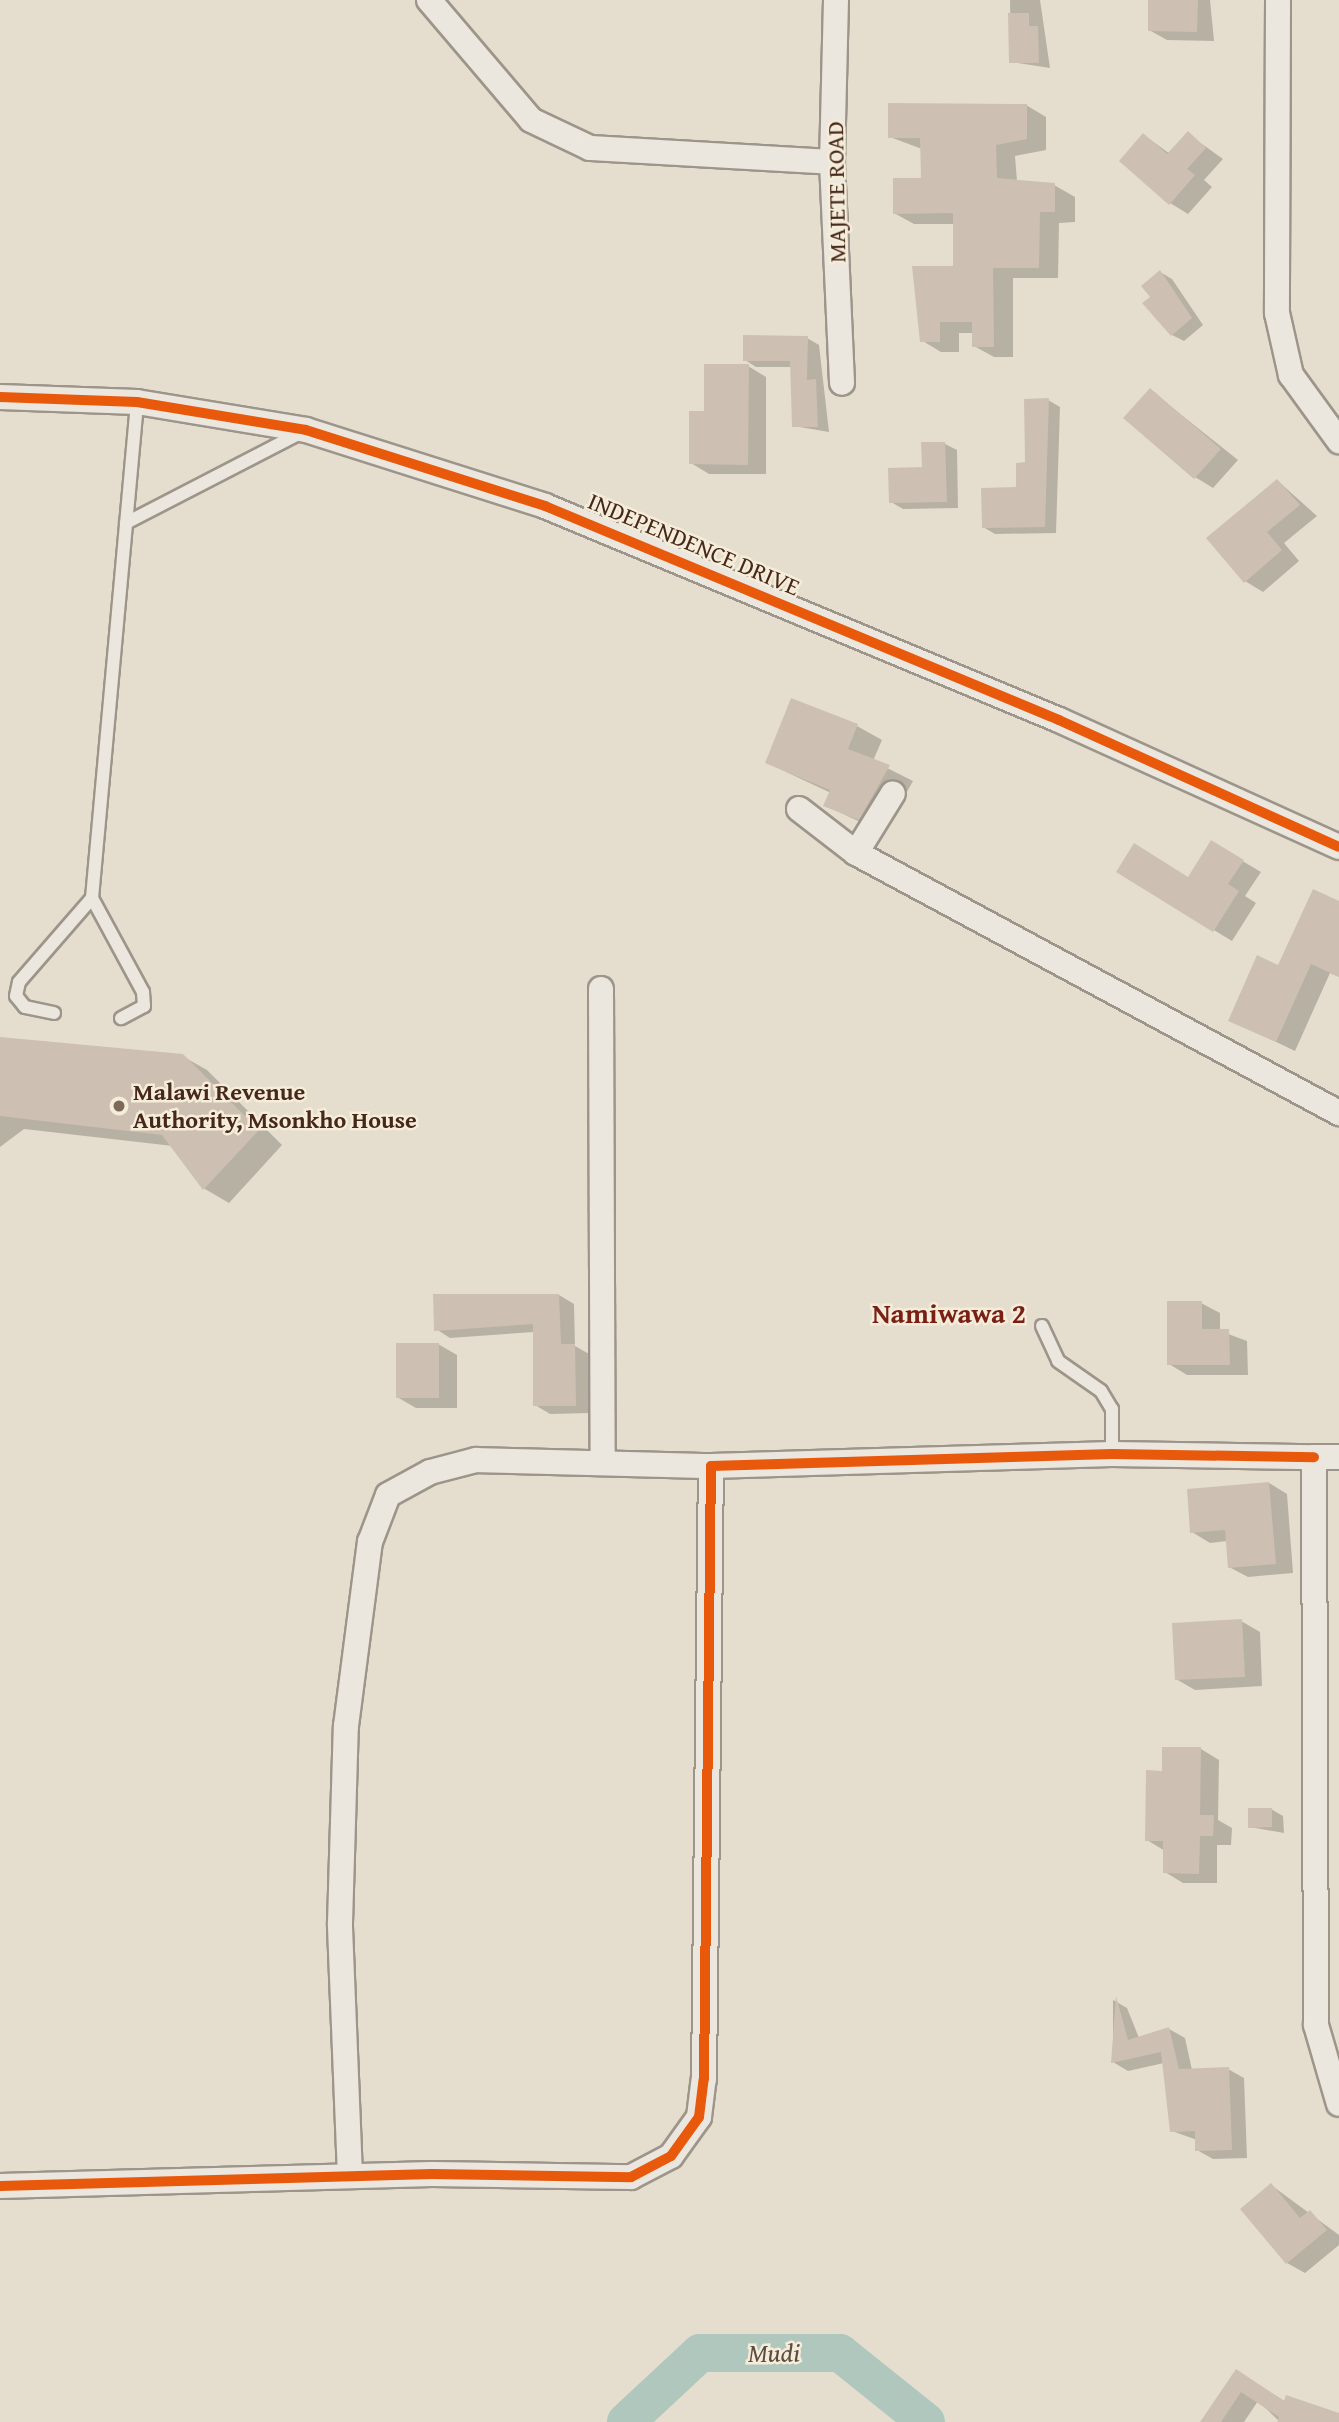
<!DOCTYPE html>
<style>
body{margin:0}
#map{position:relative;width:1339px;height:2422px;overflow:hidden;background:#e5dece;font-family:"Gentium Book Plus",serif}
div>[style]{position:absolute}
.shadow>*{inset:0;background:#0003}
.river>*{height:38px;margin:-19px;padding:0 19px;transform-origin:19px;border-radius:19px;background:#b0c7be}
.building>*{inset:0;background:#cdc0b2}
.roads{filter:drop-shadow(2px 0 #9d958a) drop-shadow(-2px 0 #9d958a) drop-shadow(0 2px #9d958a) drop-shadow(0 -2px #9d958a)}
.lane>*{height:12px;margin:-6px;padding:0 6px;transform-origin:6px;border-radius:6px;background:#ebe7df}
.street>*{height:24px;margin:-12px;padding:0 12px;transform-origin:12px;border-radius:12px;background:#ebe7df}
.cycleway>*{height:10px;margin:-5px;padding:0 5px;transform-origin:5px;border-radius:5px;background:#e8590c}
.dots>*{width:19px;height:19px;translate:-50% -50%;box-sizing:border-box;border:4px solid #f5ecd9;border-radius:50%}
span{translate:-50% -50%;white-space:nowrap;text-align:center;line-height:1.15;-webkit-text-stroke:5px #f5ecd9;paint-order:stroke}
.street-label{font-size:24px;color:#46281a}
.poi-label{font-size:24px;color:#46281a;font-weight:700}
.left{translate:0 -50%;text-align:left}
.water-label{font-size:26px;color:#5b4d41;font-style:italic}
.quarter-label{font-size:28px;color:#7a1f14;font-weight:700}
</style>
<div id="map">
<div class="shadow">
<div style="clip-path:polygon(1010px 0,1040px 0,1050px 68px,1011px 62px)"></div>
<div style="clip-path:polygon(1150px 0,1210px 0,1214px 41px,1167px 40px,1149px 30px)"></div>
<div style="clip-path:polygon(1026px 105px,1046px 117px,1046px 150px,1015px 156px,1017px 181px,1054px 185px,1075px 197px,1075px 222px,1059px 223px,1058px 278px,1013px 278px,1013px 357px,994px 357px,974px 346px,974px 333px,959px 333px,959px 352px,941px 352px,921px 340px,955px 268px,955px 224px,914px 224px,894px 213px,922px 180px,922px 149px,890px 137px)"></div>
<div style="clip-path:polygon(1188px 134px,1223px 159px,1204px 180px,1212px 187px,1188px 214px,1170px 203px,1144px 135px,1170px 154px)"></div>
<div style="clip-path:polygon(1160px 272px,1172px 279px,1203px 325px,1184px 341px,1172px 335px,1152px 297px)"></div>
<div style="clip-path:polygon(807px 338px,819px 345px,829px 432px,794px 426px,792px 367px,756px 367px,745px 360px)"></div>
<div style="clip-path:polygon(748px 366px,766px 377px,766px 474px,709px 474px,691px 463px)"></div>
<div style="clip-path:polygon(1150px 390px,1238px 460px,1213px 488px,1195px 477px)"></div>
<div style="clip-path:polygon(1048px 400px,1060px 407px,1056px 533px,995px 534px,983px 527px,1018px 489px)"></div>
<div style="clip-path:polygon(945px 444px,957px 450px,958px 508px,903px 509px,891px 502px)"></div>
<div style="clip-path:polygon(1278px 481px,1317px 516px,1284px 543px,1299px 561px,1263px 592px,1245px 581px)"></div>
<div style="clip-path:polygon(857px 726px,882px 740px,873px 761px,913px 781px,884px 833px,826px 806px,831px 793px,767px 763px)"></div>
<div style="clip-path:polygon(1212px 843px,1261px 872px,1245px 896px,1256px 903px,1232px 941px,1118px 872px,1189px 879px)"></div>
<div style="clip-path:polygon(1339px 903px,1339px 977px,1330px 973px,1295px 1051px,1230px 1020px)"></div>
<div style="clip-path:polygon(0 1039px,182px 1056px,207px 1070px,282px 1145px,229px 1203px,205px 1189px,173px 1146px,24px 1129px,0 1147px)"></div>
<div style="clip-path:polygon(559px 1295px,574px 1304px,575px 1346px,589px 1354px,590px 1413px,550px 1414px,535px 1405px,534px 1332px,450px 1338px,436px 1329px)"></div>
<div style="clip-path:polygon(1201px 1303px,1220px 1313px,1220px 1331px,1247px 1341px,1248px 1375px,1187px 1375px,1169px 1364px)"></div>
<div style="clip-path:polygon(438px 1344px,457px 1355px,457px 1408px,416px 1408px,397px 1397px)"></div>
<div style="clip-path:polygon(1269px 1483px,1287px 1494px,1293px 1573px,1248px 1577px,1229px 1567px,1227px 1541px,1210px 1543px,1192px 1532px)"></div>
<div style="clip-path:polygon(1241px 1621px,1260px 1632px,1262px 1686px,1195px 1690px,1176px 1679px)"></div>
<div style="clip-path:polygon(1201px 1749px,1219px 1760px,1218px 1820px,1232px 1828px,1231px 1845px,1217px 1845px,1217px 1883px,1183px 1883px,1165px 1872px,1165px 1851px,1147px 1840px,1163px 1773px)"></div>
<div style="clip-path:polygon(1271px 1809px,1283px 1816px,1284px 1833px,1250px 1827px)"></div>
<div style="clip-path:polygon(1113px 2000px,1127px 2008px,1139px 2038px,1169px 2029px,1185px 2038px,1192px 2070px,1228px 2069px,1244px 2078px,1247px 2158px,1213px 2159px,1197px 2150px,1197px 2140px,1172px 2131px,1164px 2063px,1128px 2071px,1113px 2062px)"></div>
<div style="clip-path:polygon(1271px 2185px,1339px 2235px,1339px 2245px,1305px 2273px,1287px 2263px)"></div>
<div style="clip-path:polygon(1236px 2371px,1286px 2402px,1339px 2415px,1339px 2422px,1280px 2422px,1258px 2401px,1244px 2422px,1202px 2422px)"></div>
</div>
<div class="river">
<div style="left:626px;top:2422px;width:101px;rotate:-43deg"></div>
<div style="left:700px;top:2353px;width:140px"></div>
<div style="left:840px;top:2353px;width:110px;rotate:38.7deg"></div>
</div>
<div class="building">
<div style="clip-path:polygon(1148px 0,1198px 0,1197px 32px,1148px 31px)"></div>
<div style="clip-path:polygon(1008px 13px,1029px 13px,1029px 26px,1038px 26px,1039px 63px,1009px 63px)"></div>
<div style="clip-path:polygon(888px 103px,1027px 104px,1027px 139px,996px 145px,997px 178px,1055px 183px,1055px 212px,1040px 212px,1039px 268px,993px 268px,994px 347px,972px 347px,972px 322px,940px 322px,940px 342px,920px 342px,912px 266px,953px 266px,953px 213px,893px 214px,893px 178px,921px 178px,920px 138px,888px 138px)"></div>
<div style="clip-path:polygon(1188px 131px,1206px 148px,1187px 169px,1195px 175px,1169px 205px,1119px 161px,1143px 133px,1167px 154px)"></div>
<div style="clip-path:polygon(1160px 270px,1192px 318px,1171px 336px,1142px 303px,1150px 297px,1141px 286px)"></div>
<div style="clip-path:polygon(743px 335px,808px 336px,807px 380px,816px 379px,818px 427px,792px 427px,790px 361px,743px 361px)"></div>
<div style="clip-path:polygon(704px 364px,749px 364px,748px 465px,689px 464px,689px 411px,704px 411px)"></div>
<div style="clip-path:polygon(1150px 388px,1221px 449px,1194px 479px,1123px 418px)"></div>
<div style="clip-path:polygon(1049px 398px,1045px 527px,982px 528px,981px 488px,1016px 487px,1016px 463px,1025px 462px,1024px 399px)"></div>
<div style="clip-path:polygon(921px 442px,945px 442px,947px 502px,889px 503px,888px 468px,922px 467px)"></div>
<div style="clip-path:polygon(1277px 479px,1300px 505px,1267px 532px,1282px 550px,1244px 583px,1206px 538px)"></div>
<div style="clip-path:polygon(791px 698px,858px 724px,848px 749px,890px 765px,859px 820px,823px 806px,830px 790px,765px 763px)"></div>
<div style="clip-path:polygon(1211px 840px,1244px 860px,1228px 884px,1239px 891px,1213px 932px,1116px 872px,1134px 843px,1188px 877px)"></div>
<div style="clip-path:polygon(1313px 889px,1339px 901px,1339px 977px,1311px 964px,1276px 1042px,1228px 1021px,1257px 955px,1278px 965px)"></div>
<div style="clip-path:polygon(0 1037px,183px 1054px,259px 1130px,203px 1190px,162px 1135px,0 1116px)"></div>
<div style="clip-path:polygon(433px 1294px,559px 1294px,561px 1344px,575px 1344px,576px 1406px,533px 1406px,533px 1324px,434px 1331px)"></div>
<div style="clip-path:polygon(1167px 1301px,1202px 1301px,1202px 1329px,1229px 1329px,1230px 1365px,1167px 1365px)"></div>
<div style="clip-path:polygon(396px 1343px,439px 1343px,439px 1398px,396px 1398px)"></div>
<div style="clip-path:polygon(1269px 1482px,1276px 1564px,1228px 1568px,1225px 1530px,1190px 1533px,1187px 1489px)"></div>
<div style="clip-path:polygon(1242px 1619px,1245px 1677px,1175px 1680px,1172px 1623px)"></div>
<div style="clip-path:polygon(1162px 1747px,1201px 1747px,1200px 1815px,1214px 1815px,1213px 1836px,1200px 1836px,1199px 1874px,1163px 1873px,1163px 1841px,1145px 1841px,1146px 1770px,1162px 1771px)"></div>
<div style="clip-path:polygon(1248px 1808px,1272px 1808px,1272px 1827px,1248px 1828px)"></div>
<div style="clip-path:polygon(1116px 1996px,1128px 2040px,1169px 2027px,1179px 2069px,1229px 2067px,1232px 2150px,1195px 2151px,1195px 2131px,1170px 2132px,1161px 2052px,1111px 2063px)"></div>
<div style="clip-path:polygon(1271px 2183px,1300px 2218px,1310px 2210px,1327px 2230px,1286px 2264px,1240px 2209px)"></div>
<div style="clip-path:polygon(1236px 2369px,1284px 2401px,1286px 2395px,1339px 2413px,1339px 2422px,1277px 2422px,1279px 2417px,1241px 2392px,1221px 2422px,1200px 2422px)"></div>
</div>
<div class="roads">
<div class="lane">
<div style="left:126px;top:523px;width:198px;rotate:-27.3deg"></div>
<div style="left:92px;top:898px;width:498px;rotate:-84.8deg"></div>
<div style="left:54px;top:1013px;width:30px;rotate:-168deg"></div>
<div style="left:25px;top:1007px;width:14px;rotate:-129deg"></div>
<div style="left:16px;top:996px;width:14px;rotate:-78deg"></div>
<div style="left:19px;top:982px;width:111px;rotate:-49deg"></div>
<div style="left:92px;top:898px;width:107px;rotate:61.5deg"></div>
<div style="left:143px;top:992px;width:14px;rotate:86deg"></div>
<div style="left:144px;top:1006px;width:26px;rotate:152deg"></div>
<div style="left:1042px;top:1326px;width:38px;rotate:65deg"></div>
<div style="left:1058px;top:1361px;width:52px;rotate:34.9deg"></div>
<div style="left:1101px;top:1391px;width:21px;rotate:59deg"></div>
<div style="left:1112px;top:1409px;width:45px;rotate:90deg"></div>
</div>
<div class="street">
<div style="left:429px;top:0;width:157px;rotate:49.6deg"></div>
<div style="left:531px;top:120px;width:65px;rotate:25.4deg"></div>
<div style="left:590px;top:148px;width:242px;rotate:3.3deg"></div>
<div style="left:836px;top:0;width:162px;rotate:91.4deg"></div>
<div style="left:832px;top:162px;width:221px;rotate:87.4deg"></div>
<div style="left:1278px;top:0;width:313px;rotate:90.2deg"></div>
<div style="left:1277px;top:313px;width:64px;rotate:77.3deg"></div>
<div style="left:1291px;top:375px;width:82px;rotate:54deg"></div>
<div style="left:0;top:397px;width:137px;rotate:2.1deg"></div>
<div style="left:137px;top:402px;width:171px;rotate:9.4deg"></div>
<div style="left:306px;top:430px;width:251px;rotate:17.6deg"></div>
<div style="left:545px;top:506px;width:557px;rotate:22.6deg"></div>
<div style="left:1059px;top:720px;width:307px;rotate:24.4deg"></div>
<div style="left:799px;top:809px;width:72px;rotate:37.7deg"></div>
<div style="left:856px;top:853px;width:70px;rotate:-58.3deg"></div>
<div style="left:856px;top:853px;width:549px;rotate:28.29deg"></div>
<div style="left:601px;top:989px;width:474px;rotate:89.8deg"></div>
<div style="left:1339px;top:1457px;width:25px;rotate:180deg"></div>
<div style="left:1314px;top:1457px;width:568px;rotate:89.8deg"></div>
<div style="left:1316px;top:2025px;width:82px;rotate:73.8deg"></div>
<div style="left:350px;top:2176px;width:253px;rotate:-92.3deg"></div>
<div style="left:340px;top:1923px;width:197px;rotate:-88.3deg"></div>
<div style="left:346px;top:1726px;width:186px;rotate:-82.6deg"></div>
<div style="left:370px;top:1542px;width:50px;rotate:-69deg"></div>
<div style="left:388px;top:1495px;width:48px;rotate:-28.7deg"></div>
<div style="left:430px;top:1472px;width:48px;rotate:-14.6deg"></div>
<div style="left:476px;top:1460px;width:235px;rotate:1.5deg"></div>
<div style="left:0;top:2186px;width:432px;rotate:-1.6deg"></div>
<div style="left:432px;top:2174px;width:199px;rotate:0.9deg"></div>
<div style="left:631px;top:2177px;width:45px;rotate:-27.7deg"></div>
<div style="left:671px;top:2156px;width:48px;rotate:-54.3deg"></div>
<div style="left:699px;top:2117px;width:38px;rotate:-83deg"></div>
<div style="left:704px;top:2079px;width:613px;rotate:-89.35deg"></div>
<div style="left:711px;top:1466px;width:401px;rotate:-1.7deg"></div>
<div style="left:1112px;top:1454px;width:202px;rotate:0.9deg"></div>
</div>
</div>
<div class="cycleway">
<div style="left:0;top:397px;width:137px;rotate:2.1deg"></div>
<div style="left:137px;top:402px;width:171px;rotate:9.4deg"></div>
<div style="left:306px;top:430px;width:251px;rotate:17.6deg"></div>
<div style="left:545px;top:506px;width:557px;rotate:22.6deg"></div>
<div style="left:1059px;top:720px;width:307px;rotate:24.4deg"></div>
<div style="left:0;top:2186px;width:432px;rotate:-1.6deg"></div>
<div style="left:432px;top:2174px;width:199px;rotate:0.9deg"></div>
<div style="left:631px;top:2177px;width:45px;rotate:-27.7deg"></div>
<div style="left:671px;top:2156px;width:48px;rotate:-54.3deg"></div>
<div style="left:699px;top:2117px;width:38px;rotate:-83deg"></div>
<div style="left:704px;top:2079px;width:613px;rotate:-89.35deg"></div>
<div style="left:711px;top:1466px;width:401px;rotate:-1.7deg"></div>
<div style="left:1112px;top:1454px;width:202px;rotate:0.9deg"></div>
</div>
<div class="dots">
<div style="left:119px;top:1106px;background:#7e6859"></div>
</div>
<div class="street-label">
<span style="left:836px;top:192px;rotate:-91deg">MAJETE ROAD</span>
<span style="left:694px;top:544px;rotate:23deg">INDEPENDENCE DRIVE</span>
</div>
<div class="poi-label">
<span class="left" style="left:133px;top:1106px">Malawi Revenue<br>Authority, Msonkho House</span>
</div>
<div class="water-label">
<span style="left:774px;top:2353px">Mudi</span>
</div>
<div class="quarter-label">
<span style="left:949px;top:1313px">Namiwawa 2</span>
</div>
</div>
